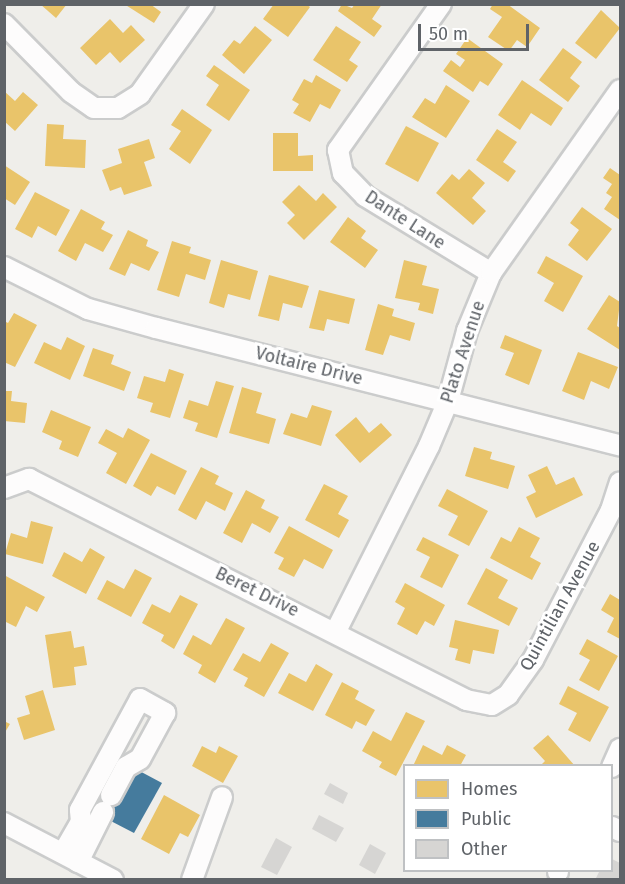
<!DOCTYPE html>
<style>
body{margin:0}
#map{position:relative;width:625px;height:884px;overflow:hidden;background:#efeeea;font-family:"Fira Sans",sans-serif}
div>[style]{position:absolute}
.homes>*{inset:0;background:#e9c46a}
.public>*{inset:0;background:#457b9d}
.building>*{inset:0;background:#d6d5d3}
.roads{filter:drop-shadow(2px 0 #cbcccc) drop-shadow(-2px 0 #cbcccc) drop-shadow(0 2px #cbcccc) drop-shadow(0 -2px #cbcccc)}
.minor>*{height:20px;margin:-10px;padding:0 10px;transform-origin:10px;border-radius:10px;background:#fdfcfc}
span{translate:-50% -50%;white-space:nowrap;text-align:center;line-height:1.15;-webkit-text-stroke:6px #fff;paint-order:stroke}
.street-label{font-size:18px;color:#5f6368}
.frame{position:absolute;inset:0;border:6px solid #5f6368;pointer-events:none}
.legend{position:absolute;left:403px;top:764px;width:210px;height:108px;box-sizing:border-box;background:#fff;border:2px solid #bfc1c3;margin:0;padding:8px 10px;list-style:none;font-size:18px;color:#5f6368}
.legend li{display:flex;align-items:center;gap:12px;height:30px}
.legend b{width:30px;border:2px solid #bfc1c3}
.scale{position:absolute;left:418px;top:24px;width:111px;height:27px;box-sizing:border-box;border:3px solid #5f6368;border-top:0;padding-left:8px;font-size:18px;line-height:21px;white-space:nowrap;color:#5f6368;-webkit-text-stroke:4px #fff;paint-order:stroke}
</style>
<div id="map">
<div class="homes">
<div style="clip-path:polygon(40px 4px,67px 4px,56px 18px)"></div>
<div style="clip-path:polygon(124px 4px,150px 4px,161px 12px,154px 23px)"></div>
<div style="clip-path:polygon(274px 4px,306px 4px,310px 7px,288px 37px,263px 19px)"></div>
<div style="clip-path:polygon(342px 4px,352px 8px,355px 4px,382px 4px,372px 19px,382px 26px,374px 37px,338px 11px)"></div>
<div style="clip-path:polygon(493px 4px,507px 4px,540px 28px,527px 47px,517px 40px,509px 51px,488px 37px,502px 17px,490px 9px)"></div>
<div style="clip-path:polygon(601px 10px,620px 28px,596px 59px,575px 43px)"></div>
<div style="clip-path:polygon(110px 19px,123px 33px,131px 25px,145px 40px,120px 63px,110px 52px,96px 65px,80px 48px)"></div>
<div style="clip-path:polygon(255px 26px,272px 40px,244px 74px,222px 55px,234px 40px,240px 44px)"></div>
<div style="clip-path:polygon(336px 26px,361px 42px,349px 60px,358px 66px,347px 82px,313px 60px)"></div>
<div style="clip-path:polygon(467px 38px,503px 64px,488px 86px,480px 81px,473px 92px,443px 71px,451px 60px,460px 67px,465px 60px,456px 54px)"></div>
<div style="clip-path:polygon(563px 48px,582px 62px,570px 78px,580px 86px,568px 102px,539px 80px)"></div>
<div style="clip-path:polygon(214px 65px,250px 90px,229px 121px,206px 105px,219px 85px,206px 76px)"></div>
<div style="clip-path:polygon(316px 75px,341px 90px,330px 109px,320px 104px,310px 122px,293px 113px,299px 104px,292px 100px,304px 79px,312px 83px)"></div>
<div style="clip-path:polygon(522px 80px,563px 108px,551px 126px,531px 113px,520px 130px,498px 115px)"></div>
<div style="clip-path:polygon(446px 85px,470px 101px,446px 138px,412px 117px,425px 98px,435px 104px)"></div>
<div style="clip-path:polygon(4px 91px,15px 101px,23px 92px,38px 105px,15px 131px,4px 121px)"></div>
<div style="clip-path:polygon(182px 109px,212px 130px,190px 164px,169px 149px,181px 131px,171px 125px)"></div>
<div style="clip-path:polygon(47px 124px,64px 125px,63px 139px,86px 140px,85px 168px,45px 166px)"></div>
<div style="clip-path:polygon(406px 126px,439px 143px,418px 182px,385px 164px)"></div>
<div style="clip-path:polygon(497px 129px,517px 142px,503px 162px,516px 171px,508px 182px,476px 160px)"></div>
<div style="clip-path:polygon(273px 133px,298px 133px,298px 156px,313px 155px,313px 171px,273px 171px)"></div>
<div style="clip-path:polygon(149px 139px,155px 158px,144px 162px,152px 186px,124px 195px,121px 187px,110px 191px,102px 170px,122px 163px,118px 149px)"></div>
<div style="clip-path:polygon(4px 165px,30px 182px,15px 205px,4px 198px)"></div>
<div style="clip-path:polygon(610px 168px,620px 175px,620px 220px,604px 209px,612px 197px,606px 193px,612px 184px,603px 178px)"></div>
<div style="clip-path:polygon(469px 169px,485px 183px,472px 198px,486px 211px,473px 225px,436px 193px,452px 174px,459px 180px)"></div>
<div style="clip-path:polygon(299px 185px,316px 201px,323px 193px,337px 207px,304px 240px,287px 223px,295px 215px,282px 202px)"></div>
<div style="clip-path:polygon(35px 192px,70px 210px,56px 236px,38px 226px,32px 238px,15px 229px)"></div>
<div style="clip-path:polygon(582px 207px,612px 229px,587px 261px,568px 245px,579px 230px,570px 223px)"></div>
<div style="clip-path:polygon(81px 209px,105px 222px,101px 229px,113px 235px,103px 252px,85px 243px,76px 261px,58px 251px)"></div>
<div style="clip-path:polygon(348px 217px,366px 231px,361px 238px,378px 250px,365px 268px,330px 242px)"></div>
<div style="clip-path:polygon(128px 230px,148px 240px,146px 246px,159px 252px,149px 271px,131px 263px,125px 276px,109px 269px)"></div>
<div style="clip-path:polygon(172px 241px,191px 247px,189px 253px,211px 260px,205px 280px,186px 274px,179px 297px,157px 290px)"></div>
<div style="clip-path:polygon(546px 256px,583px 276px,563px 312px,544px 301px,554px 283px,537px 273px)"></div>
<div style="clip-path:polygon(221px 260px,258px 271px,250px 300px,228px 294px,224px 308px,209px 303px)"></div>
<div style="clip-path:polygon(404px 260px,427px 266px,422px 285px,439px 289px,433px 314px,418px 310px,420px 303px,395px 298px)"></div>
<div style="clip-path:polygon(269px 275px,309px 286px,302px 308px,283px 303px,279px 321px,258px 316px)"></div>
<div style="clip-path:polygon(319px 290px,355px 299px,349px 324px,327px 319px,324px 331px,309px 328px)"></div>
<div style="clip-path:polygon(609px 295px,620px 302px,617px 326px,620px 328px,620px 350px,587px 329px)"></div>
<div style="clip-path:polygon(378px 304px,394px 309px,392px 316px,415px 323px,410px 341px,390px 335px,383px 355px,365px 350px)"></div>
<div style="clip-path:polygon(14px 313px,37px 325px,15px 367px,4px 362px,4px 321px,8px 323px)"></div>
<div style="clip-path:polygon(505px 335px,542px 350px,529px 385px,505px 375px,514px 353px,500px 348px)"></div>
<div style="clip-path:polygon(67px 337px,85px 346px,70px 380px,34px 363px,44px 342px,61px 350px)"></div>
<div style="clip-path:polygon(93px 348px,114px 355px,111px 364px,131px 372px,124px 391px,83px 376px)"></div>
<div style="clip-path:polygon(578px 352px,618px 367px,609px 389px,591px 381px,584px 400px,562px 391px)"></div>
<div style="clip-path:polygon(169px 369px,184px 374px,170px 418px,150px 412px,153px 403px,137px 398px,144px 376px,165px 382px)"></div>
<div style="clip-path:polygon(216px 381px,234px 386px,217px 438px,195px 431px,198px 423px,183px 418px,189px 400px,208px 406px)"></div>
<div style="clip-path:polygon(242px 387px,262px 393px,256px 413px,276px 419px,269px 444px,229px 433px)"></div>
<div style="clip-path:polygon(4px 391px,12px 391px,11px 401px,27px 403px,25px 423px,4px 421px)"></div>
<div style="clip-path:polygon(312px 405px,332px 411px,321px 446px,283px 434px,291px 413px,307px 418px)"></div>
<div style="clip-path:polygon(51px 410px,91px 427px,78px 457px,59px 449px,62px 441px,42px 432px)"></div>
<div style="clip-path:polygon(356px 417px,369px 433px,381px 423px,392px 435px,360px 463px,335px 435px)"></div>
<div style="clip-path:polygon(128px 428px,150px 440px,126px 484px,106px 473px,117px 453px,98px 443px,106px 429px,123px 438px)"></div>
<div style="clip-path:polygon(474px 447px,492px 452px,490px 459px,515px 466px,508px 489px,465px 476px)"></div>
<div style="clip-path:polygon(151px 453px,187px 471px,175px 495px,157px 486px,151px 496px,133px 486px)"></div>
<div style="clip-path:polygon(547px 466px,556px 485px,574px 477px,583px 495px,536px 518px,526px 497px,536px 492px,528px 475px)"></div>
<div style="clip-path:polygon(201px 467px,219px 476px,215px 484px,233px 493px,225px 511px,206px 501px,196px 520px,178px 510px)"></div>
<div style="clip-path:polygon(324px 484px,348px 496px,338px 514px,349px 520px,339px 538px,305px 520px)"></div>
<div style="clip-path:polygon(447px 489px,488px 511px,469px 546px,448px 535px,458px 516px,438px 506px)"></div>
<div style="clip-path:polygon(246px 490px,265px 500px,261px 508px,279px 517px,270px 533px,252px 523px,242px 543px,223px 533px)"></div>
<div style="clip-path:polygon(31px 521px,53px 527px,43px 564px,5px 554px,11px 533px,27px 538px)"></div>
<div style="clip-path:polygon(289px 526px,333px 550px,323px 569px,304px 559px,294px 577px,278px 569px,284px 558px,274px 553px)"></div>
<div style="clip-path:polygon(519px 527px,540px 538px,530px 557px,541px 563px,532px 580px,490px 558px,501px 537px,511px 542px)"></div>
<div style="clip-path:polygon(423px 537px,459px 555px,442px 588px,420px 577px,430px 557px,416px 550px)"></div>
<div style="clip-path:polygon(90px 548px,105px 557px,86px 594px,52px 576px,64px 552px,82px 562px)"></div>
<div style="clip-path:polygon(486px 568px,508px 580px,498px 598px,518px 608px,509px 626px,467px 604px)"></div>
<div style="clip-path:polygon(135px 569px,152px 578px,131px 617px,97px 599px,107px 580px,124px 589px)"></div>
<div style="clip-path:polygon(4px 575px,45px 597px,37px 612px,26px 606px,16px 627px,4px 621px)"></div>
<div style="clip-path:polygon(405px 583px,445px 605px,434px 626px,425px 621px,417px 635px,397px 624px,405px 608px,395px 602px)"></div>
<div style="clip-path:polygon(610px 594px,620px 600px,620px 639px,607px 632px,614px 618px,601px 610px)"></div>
<div style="clip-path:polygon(180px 595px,198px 604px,174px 649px,161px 641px,164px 635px,142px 623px,152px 604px,170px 613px)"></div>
<div style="clip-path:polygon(226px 618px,245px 628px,215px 683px,198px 673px,202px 665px,183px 654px,193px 635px,211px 645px)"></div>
<div style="clip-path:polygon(455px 620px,499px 630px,494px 654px,473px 650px,470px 664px,455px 660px,458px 649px,449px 647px)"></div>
<div style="clip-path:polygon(71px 631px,74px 648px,84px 646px,87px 665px,74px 667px,76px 685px,53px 688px,45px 635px)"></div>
<div style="clip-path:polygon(587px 639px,618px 656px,599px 691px,579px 680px,590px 660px,579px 654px)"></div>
<div style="clip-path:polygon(271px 643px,289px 653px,264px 697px,244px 686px,248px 678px,233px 670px,243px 653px,260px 662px)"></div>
<div style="clip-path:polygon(316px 664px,333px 674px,313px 711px,278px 693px,289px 673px,306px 682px)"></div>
<div style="clip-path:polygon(342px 682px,359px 691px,355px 699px,375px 710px,366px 726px,356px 721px,352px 729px,325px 715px)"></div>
<div style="clip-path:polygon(568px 686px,609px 707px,590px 742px,568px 730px,577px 713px,559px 704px)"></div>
<div style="clip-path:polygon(43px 690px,55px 730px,24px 740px,17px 718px,30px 714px,25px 696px)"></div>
<div style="clip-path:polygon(406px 712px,425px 721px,396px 776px,379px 767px,382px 762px,362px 751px,373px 731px,391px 741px)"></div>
<div style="clip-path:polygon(4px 721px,10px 724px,4px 734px)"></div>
<div style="clip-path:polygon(548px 735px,575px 766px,540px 766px,545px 761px,533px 748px)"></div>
<div style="clip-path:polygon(423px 745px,442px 755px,447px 745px,466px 755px,460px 766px,413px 766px)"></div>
<div style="clip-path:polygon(202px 746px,216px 753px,219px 746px,238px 756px,223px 783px,192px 766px)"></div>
<div style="clip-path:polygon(164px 795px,200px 815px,188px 837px,180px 833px,169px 854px,141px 839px)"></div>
</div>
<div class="public">
<div style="clip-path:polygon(132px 767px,162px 783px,134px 833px,105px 818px,98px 809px,107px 793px)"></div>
</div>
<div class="building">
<div style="clip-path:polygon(330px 783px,348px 793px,343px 804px,324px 794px)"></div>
<div style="clip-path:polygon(319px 815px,344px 828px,336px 842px,312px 829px)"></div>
<div style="clip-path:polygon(276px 838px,292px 847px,277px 875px,261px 867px)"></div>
<div style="clip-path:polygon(370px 844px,386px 853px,375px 874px,359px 865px)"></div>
<div style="clip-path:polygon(612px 859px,620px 863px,620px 880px,595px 880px,600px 870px,612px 870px)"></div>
</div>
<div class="roads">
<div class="minor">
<div style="left:441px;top:4px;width:179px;rotate:125.2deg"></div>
<div style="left:338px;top:150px;width:24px;rotate:78deg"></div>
<div style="left:343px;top:173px;width:32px;rotate:46deg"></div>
<div style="left:365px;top:196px;width:148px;rotate:31.4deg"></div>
<div style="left:4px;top:24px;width:95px;rotate:45.4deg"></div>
<div style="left:71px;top:92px;width:28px;rotate:35deg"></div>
<div style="left:94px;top:108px;width:24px"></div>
<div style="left:118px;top:108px;width:26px;rotate:-32deg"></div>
<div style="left:140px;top:94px;width:110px;rotate:-54.6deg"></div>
<div style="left:4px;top:267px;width:94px;rotate:26.6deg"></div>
<div style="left:88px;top:309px;width:71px;rotate:15.6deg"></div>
<div style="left:156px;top:328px;width:479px;rotate:14.2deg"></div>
<div style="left:4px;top:488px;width:27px;rotate:-20deg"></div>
<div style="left:29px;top:479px;width:490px;rotate:26.8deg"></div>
<div style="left:466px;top:700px;width:26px;rotate:11deg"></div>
<div style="left:492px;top:705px;width:19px;rotate:-32deg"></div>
<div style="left:508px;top:695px;width:43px;rotate:-54.5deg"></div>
<div style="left:533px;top:660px;width:169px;rotate:-62.5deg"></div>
<div style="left:611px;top:510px;width:29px;rotate:-72deg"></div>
<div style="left:336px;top:631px;width:207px;rotate:-63.3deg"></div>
<div style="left:429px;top:446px;width:49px;rotate:-67.1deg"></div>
<div style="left:448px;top:401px;width:73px;rotate:-74.8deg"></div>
<div style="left:467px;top:331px;width:63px;rotate:-67.5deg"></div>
<div style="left:491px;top:273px;width:224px;rotate:-54.8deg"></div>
<div style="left:612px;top:767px;width:20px;rotate:-66deg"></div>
<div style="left:4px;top:823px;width:123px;rotate:27.6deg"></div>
<div style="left:612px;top:827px;width:9px;rotate:27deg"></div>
<div style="left:63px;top:853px;width:36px;rotate:-60deg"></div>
<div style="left:81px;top:822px;width:12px;rotate:-95deg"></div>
<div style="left:80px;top:810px;width:126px;rotate:-61.6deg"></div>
<div style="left:140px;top:699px;width:29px;rotate:29deg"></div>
<div style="left:165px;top:713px;width:52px;rotate:118.5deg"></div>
<div style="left:140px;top:759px;width:16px;rotate:150deg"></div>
<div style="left:126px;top:767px;width:32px;rotate:118deg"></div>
<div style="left:78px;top:862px;width:56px;rotate:-63.4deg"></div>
<div style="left:558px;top:872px;width:2px;rotate:-90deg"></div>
<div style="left:192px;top:880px;width:88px;rotate:-70.1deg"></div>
</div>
</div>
<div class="street-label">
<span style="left:405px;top:220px;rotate:33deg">Dante Lane</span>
<span style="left:463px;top:352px;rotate:-72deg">Plato Avenue</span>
<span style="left:309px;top:366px;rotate:14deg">Voltaire Drive</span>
<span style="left:257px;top:592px;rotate:26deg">Beret Drive</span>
<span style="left:560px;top:606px;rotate:-61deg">Quintilian Avenue</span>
</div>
<div class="frame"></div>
<ul class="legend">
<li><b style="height:16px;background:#e9c46a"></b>Homes</li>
<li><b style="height:16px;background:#457b9d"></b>Public</li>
<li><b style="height:16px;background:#d6d5d3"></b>Other</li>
</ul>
<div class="scale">50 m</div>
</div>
